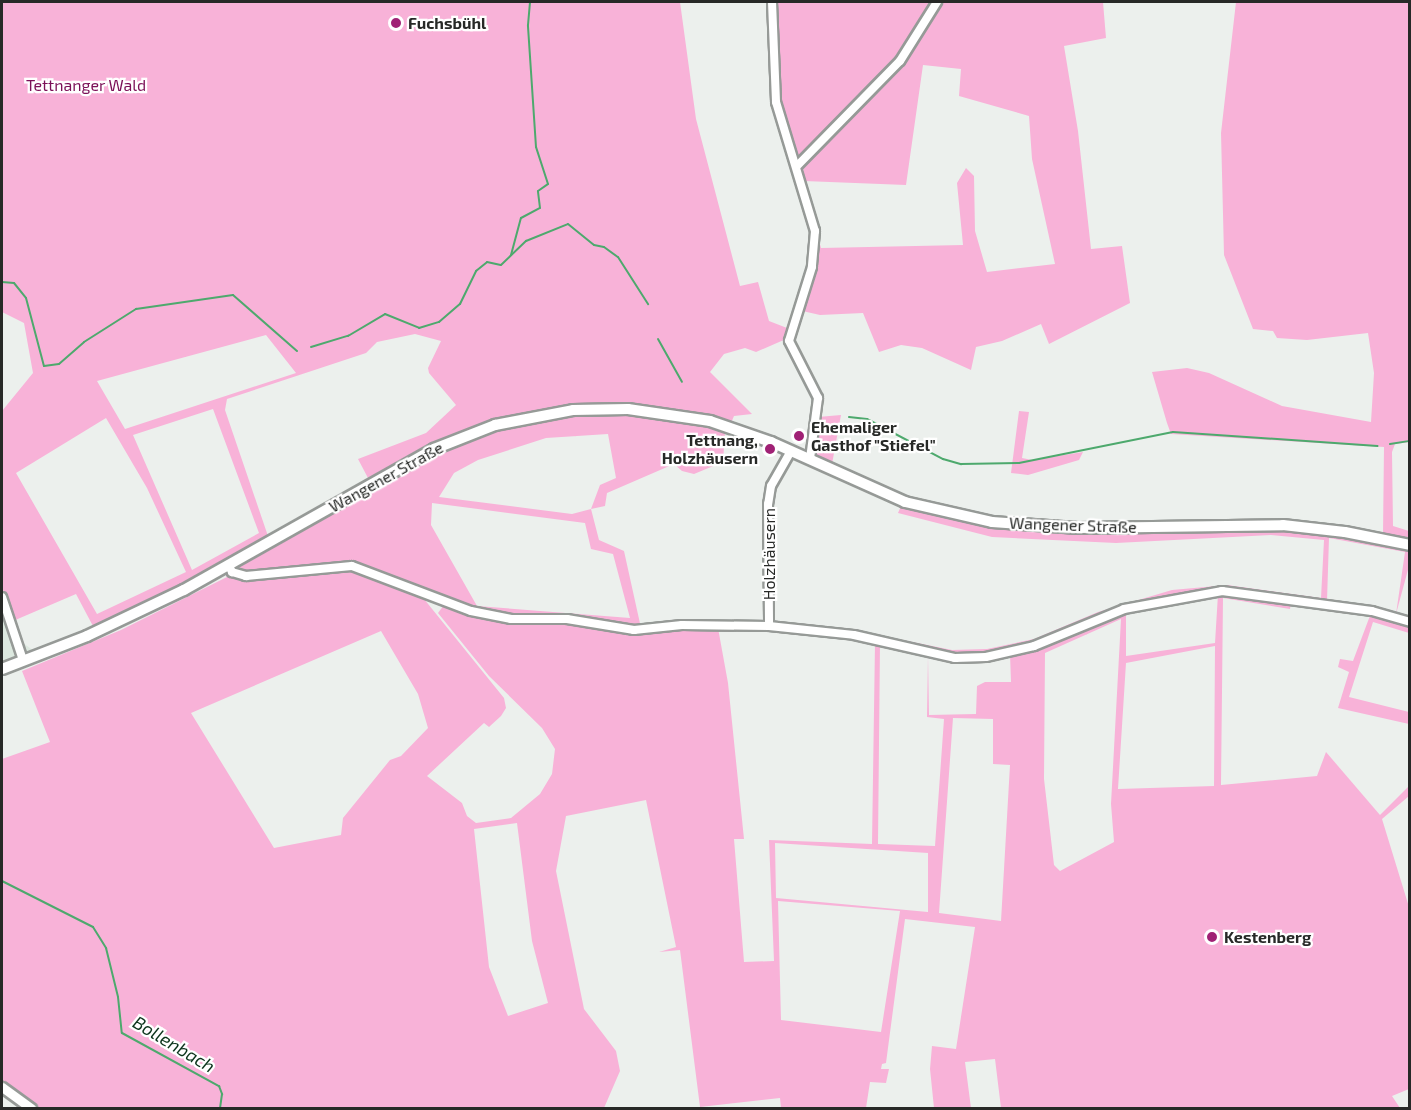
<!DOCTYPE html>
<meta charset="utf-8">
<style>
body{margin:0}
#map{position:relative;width:1411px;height:1110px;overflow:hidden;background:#ecf0ed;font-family:"Exo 2",sans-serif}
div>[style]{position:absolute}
.built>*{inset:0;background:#dce8df}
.green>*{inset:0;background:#f8b2d8}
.stream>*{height:2px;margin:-1px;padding:0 1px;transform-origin:1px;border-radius:1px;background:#4da96d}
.roads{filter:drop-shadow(2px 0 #969a97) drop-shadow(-2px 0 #969a97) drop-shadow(0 2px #969a97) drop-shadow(0 -2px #969a97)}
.minor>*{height:8px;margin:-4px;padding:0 4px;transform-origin:4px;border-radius:4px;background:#fff}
.tertiary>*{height:9px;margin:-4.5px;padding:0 4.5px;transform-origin:4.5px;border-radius:4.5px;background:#fff}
.secondary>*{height:10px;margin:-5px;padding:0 5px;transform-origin:5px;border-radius:5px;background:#fff}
.dots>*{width:16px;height:16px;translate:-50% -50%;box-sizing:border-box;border:3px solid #fff;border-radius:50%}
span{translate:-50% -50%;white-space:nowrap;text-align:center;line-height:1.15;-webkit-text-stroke:4.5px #fff;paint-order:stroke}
.poi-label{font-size:16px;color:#272927;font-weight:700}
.left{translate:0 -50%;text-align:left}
.right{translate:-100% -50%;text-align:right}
.park-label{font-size:16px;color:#7b1058}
.street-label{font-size:16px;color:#272927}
.water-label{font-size:18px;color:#0c341c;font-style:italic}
.frame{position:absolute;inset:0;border:3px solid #272927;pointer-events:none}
</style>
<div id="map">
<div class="built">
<div style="clip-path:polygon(2px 587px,19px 640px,34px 651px,2px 663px)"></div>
</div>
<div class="green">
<div style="clip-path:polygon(evenodd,2px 2px,680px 2px,696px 119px,740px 286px,758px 282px,769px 321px,787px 328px,786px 339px,756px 352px,745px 348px,724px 354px,710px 372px,752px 414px,734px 416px,731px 423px,686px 412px,618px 404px,533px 412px,507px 417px,434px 444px,368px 478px,358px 459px,426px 433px,456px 405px,429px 373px,428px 368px,441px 341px,415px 334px,377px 342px,366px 353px,227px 399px,225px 410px,269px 539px,94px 628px,76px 594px,13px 621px,2px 587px,2px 411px,33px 373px,24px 323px,2px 312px,2px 2px,266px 335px,296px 373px,125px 429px,97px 381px,266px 335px,2px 2px,213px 409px,259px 533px,192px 570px,133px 435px,213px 409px,2px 2px,106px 418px,147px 488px,186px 572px,97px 614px,16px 473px,106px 418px)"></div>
<div style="clip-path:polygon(773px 2px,934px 2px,898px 61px,798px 161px,778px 107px)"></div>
<div style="clip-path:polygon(939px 2px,1103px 2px,1106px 38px,1064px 46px,1078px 131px,1091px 249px,1122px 246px,1130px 303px,1049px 344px,1041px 324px,1002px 341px,976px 347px,971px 370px,922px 348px,901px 345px,879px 352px,863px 313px,820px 315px,798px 310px,814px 270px,817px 233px,821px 248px,963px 245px,957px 183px,966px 168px,974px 176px,975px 231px,987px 272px,1055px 264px,1032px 159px,1029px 116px,959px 96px,961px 69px,923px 65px,906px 185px,804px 181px,803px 166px,903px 63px)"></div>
<div style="clip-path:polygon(1236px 2px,1409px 2px,1410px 442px,1395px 444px,1392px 452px,1393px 526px,1409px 531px,1409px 539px,1383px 534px,1384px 447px,1171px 434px,1167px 423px,1152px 372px,1187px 368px,1209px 373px,1282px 406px,1371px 422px,1374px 373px,1368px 333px,1307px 340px,1277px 338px,1273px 331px,1253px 329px,1224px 255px,1221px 133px)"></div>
<div style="clip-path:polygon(1019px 411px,1029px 412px,1022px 458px,1032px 460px,1083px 452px,1079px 460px,1028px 475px,1011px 473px)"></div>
<div style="clip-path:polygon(evenodd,624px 413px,699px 424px,725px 432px,723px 462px,694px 474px,682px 471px,674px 464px,607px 493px,605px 506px,591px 509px,599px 540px,624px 551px,641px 628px,470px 610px,352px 564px,252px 574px,233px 569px,373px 486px,445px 448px,508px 426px,582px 414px,624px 413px,608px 434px,616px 478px,600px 485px,591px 509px,572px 514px,439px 497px,454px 473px,478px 460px,546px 438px,608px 434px,624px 413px,432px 503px,585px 523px,591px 549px,613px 554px,630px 618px,477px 606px,431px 525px,432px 503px)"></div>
<div style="clip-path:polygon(841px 415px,832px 464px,810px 454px,818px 417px)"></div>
<div style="clip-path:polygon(901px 506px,1007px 529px,1114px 533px,1252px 529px,1325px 534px,1409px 549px,1409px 566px,1396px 614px,1405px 552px,1329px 538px,1327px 601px,1361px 607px,1218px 589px,1135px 604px,1060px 635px,1002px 652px,950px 656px,855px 634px,858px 631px,952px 650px,987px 649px,1034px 639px,1098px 612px,1172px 590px,1227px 585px,1321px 598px,1324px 540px,1271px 535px,1116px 543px,992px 537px,898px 513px)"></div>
<div style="clip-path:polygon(evenodd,353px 568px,420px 594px,504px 698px,506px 708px,501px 716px,489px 727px,484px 723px,427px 776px,462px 803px,467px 816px,476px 823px,511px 818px,540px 794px,552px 774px,555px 749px,542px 728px,489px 676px,438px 613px,444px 605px,491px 618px,558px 621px,631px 632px,718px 628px,728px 683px,744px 839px,734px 839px,744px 962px,774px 961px,769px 840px,872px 844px,875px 643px,880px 644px,878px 844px,935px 846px,944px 719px,927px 717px,928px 656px,929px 715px,976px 714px,977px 686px,985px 682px,1011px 682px,1010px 654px,1126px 611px,1126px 656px,1215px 643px,1218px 594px,1291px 603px,1290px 609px,1223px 598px,1221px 785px,1317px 776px,1326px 752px,1380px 815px,1409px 786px,1409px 796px,1382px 819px,1409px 907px,1409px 1089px,1392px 1096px,1400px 1108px,1001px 1108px,995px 1059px,965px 1062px,971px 1108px,934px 1108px,930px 1069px,932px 1046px,956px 1049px,975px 927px,905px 919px,886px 1063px,882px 1064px,881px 1069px,889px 1069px,886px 1083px,870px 1082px,866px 1108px,781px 1108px,780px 1098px,700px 1107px,680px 950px,659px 952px,676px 947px,646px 800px,566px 816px,556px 871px,584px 1009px,616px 1051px,620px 1071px,604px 1108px,37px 1108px,2px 1083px,2px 759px,50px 742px,22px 671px,121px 630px,231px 575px,353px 568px,1121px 619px,1111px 804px,1114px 842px,1060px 871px,1054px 865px,1044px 779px,1045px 653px,1121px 619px,353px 568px,381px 631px,418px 694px,428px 728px,401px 756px,390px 760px,343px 818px,341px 835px,274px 848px,191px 713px,381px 631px,353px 568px,1215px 646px,1214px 786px,1118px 789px,1126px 663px,1215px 646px,353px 568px,953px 718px,993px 719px,993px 764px,1010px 765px,1001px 921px,939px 913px,953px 718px,353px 568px,517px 823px,532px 941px,548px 1003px,508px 1016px,489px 967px,474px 829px,517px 823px,353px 568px,775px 843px,928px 853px,928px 912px,776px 898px,775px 843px,353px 568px,778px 901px,900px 911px,881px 1032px,781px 1020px,778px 901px)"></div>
<div style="clip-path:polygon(1371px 613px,1409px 624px,1409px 633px,1373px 622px,1349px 697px,1409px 712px,1409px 724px,1338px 708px,1349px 672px,1338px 667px,1340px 659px,1353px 661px)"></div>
</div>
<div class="stream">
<div style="left:511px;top:255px;width:38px;rotate:-75deg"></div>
<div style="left:521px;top:218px;width:21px;rotate:-28deg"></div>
<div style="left:540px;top:208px;width:17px;rotate:-97deg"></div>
<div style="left:538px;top:191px;width:12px;rotate:-35deg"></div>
<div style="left:548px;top:184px;width:39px;rotate:-108deg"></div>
<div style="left:536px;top:147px;width:122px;rotate:-93.8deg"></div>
<div style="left:528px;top:25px;width:23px;rotate:-85deg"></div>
<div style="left:2px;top:282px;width:12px;rotate:5deg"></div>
<div style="left:14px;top:283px;width:19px;rotate:51deg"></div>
<div style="left:26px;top:298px;width:70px;rotate:75.2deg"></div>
<div style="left:44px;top:366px;width:15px;rotate:-8deg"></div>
<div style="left:59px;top:364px;width:33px;rotate:-41deg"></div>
<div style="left:84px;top:342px;width:62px;rotate:-32.4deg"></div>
<div style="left:136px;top:309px;width:98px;rotate:-8.2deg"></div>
<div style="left:233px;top:295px;width:85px;rotate:41.2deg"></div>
<div style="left:658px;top:339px;width:49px;rotate:60.8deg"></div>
<div style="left:311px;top:347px;width:39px;rotate:-17deg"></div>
<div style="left:348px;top:336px;width:43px;rotate:-30.7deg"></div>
<div style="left:385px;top:314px;width:37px;rotate:22deg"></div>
<div style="left:419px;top:328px;width:21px;rotate:-17deg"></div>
<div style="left:439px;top:322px;width:28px;rotate:-41deg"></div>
<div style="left:460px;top:304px;width:37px;rotate:-64deg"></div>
<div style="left:476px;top:271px;width:14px;rotate:-39deg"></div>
<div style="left:487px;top:262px;width:14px;rotate:12deg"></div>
<div style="left:501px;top:265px;width:35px;rotate:-44deg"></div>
<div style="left:526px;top:241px;width:45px;rotate:-22deg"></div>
<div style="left:568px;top:224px;width:33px;rotate:39deg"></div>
<div style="left:594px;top:245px;width:10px;rotate:11deg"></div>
<div style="left:604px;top:247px;width:17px;rotate:36deg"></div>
<div style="left:618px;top:257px;width:56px;rotate:57.4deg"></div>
<div style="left:849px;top:417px;width:18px;rotate:6deg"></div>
<div style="left:867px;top:419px;width:86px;rotate:27.8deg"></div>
<div style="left:943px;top:459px;width:19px;rotate:16deg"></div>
<div style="left:961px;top:464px;width:58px;rotate:-1deg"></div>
<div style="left:1019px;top:463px;width:157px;rotate:-11.4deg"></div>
<div style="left:1173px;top:432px;width:205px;rotate:3.9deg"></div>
<div style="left:1390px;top:444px;width:20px;rotate:-9deg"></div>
<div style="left:2px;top:881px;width:102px;rotate:26.8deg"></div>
<div style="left:93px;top:927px;width:25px;rotate:58deg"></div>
<div style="left:106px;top:948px;width:50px;rotate:76.2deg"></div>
<div style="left:118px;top:997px;width:36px;rotate:84deg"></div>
<div style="left:122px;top:1033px;width:111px;rotate:28.7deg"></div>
<div style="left:219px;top:1086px;width:9px;rotate:69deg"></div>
<div style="left:222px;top:1094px;width:14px;rotate:98deg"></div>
</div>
<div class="roads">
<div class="minor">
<div style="left:772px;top:2px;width:100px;rotate:87.7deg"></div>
<div style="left:776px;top:102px;width:135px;rotate:73.2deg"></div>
<div style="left:815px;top:231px;width:36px;rotate:95deg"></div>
<div style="left:812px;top:267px;width:77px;rotate:107.3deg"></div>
<div style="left:789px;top:341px;width:64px;rotate:63deg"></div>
<div style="left:818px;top:398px;width:62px;rotate:97.5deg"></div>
<div style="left:797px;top:166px;width:147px;rotate:-45.6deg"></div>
<div style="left:900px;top:61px;width:70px;rotate:-57.9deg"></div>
<div style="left:791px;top:451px;width:40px;rotate:119.7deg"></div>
<div style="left:771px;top:486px;width:18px;rotate:99deg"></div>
<div style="left:768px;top:504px;width:122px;rotate:89.5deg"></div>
<div style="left:769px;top:626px;width:85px;rotate:6deg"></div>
<div style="left:854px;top:635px;width:104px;rotate:12.8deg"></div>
<div style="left:955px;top:658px;width:31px;rotate:-2deg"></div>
<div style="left:986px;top:657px;width:49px;rotate:-12.9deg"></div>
<div style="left:1034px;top:646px;width:97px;rotate:-22.3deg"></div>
<div style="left:1124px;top:609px;width:100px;rotate:-10.4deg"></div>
<div style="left:1222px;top:591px;width:151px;rotate:7.6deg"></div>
<div style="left:1372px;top:611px;width:40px;rotate:16deg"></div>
<div style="left:229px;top:566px;width:7px;rotate:63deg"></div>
<div style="left:232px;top:572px;width:15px;rotate:16deg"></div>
<div style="left:246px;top:576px;width:106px;rotate:-5.4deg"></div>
<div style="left:352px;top:566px;width:127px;rotate:20.7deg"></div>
<div style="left:471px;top:611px;width:41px;rotate:11.3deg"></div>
<div style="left:511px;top:619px;width:56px"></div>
<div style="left:567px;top:619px;width:68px;rotate:9.3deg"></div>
<div style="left:634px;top:630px;width:48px;rotate:-5.9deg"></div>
<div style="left:682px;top:625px;width:87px;rotate:0.7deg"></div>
<div style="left:2px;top:597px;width:66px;rotate:71.6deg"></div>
</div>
<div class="tertiary">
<div style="left:2px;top:1087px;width:36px;rotate:36deg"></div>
</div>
<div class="secondary">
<div style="left:2px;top:669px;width:91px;rotate:-21.2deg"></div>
<div style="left:87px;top:636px;width:107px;rotate:-25.4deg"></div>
<div style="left:184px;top:590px;width:287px;rotate:-29.4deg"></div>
<div style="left:434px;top:449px;width:66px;rotate:-21.5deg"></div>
<div style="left:495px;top:425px;width:79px;rotate:-10.9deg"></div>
<div style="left:573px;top:410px;width:55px;rotate:-1deg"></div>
<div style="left:628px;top:409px;width:83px;rotate:8.3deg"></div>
<div style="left:710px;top:421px;width:65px;rotate:19deg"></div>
<div style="left:771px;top:442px;width:147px;rotate:24.1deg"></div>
<div style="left:905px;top:502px;width:89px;rotate:12.9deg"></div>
<div style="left:992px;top:522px;width:86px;rotate:4deg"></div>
<div style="left:1078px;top:528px;width:205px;rotate:-0.8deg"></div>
<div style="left:1283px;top:525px;width:62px;rotate:6.4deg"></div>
<div style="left:1345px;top:532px;width:66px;rotate:11.3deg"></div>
</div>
</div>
<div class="dots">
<div style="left:396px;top:23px;background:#a02175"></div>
<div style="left:799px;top:436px;background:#a02175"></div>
<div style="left:770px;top:449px;background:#a02175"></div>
<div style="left:1212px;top:937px;background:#a02175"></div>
</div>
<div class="poi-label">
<span class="left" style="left:408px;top:23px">Fuchsbühl</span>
<span class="left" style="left:811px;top:436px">Ehemaliger<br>Gasthof "Stiefel"</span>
<span class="right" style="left:758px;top:449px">Tettnang,<br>Holzhäusern</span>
<span class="left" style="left:1224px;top:937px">Kestenberg</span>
</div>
<div class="park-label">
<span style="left:86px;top:85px">Tettnanger Wald</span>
</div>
<div class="street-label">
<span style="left:386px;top:477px;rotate:-29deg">Wangener Straße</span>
<span style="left:1073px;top:525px;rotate:2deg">Wangener Straße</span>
<span style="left:769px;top:554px;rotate:-90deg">Holzhäusern</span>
</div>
<div class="water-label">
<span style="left:174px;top:1044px;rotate:31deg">Bollenbach</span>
</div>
<div class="frame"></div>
</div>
